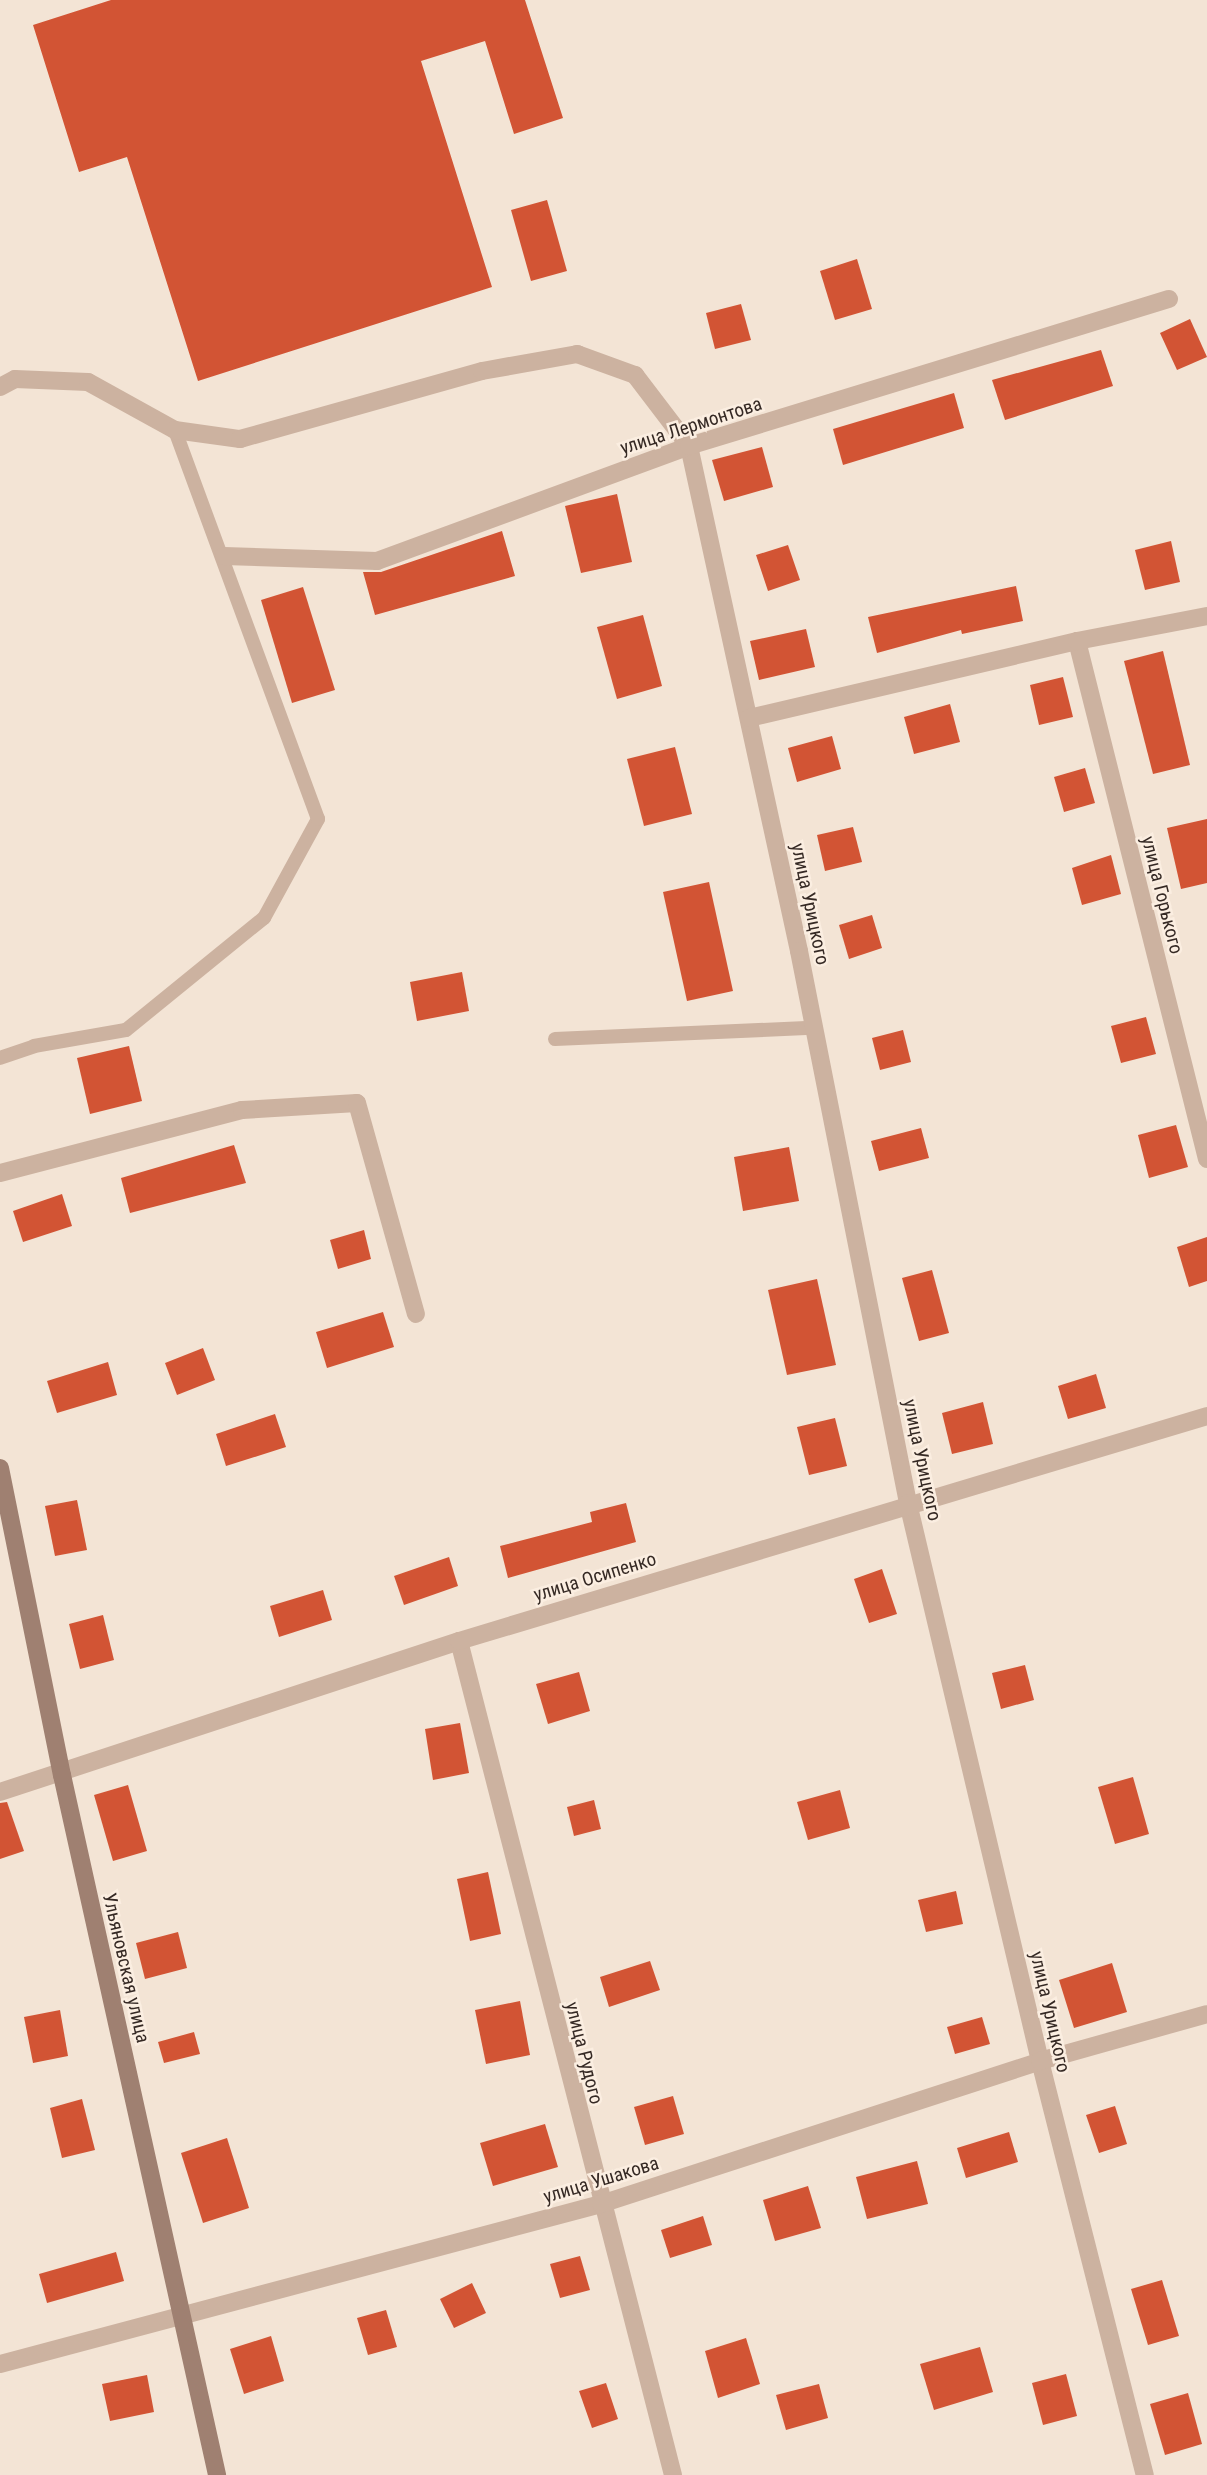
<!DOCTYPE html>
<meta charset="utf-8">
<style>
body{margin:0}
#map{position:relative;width:1207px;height:2475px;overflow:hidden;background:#f3e4d5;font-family:"Roboto Condensed",sans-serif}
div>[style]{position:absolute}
.building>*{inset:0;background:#d25434}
.lane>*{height:14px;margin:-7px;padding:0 7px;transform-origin:7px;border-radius:7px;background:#ccb2a0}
.street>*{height:18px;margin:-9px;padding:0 9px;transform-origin:9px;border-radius:9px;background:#ccb2a0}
.secondary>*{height:18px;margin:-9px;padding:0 9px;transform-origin:9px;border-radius:9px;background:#9f8071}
span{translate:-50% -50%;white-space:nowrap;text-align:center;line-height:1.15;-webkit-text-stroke:5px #fbeee1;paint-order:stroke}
.street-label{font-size:19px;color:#352924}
</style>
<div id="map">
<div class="building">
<div style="clip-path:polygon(111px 0,525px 0,563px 118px,514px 134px,485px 41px,421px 61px,492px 287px,198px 381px,127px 157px,79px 172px,33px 25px)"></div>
<div style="clip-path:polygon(547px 200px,567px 271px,531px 281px,511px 210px)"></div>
<div style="clip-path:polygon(857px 259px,872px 309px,835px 320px,820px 271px)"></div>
<div style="clip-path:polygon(741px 304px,751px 340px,715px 349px,706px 313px)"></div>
<div style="clip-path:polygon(1190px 319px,1207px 357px,1177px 370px,1160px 333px)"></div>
<div style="clip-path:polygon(1101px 350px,1113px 386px,1005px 420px,992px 380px)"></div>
<div style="clip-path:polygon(954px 393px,964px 428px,843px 465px,833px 429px)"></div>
<div style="clip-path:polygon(762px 447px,773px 487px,724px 501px,712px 460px)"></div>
<div style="clip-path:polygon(617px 494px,632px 562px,581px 573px,565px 506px)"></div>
<div style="clip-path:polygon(502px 531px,515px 576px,375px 615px,363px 572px,381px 572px)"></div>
<div style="clip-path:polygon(1171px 541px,1180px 582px,1145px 590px,1135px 550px)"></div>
<div style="clip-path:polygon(788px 545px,800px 580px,768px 591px,756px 555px)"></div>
<div style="clip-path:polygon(1016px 586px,1023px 621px,962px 634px,961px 630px,877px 653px,868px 617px)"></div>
<div style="clip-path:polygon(303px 587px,335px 690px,292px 703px,261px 600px)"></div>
<div style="clip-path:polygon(643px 615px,662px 686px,617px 699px,597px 627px)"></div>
<div style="clip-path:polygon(806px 629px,815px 667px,759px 680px,750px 641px)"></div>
<div style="clip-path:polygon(1163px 651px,1190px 765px,1153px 774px,1124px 661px)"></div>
<div style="clip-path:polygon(1063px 677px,1073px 717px,1039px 725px,1030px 685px)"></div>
<div style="clip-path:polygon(950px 704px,960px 742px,914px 754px,904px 717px)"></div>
<div style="clip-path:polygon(832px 736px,841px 769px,797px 782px,788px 748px)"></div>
<div style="clip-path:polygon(675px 747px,692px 814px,644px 826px,627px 759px)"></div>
<div style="clip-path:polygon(1085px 768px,1095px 803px,1064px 812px,1054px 777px)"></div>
<div style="clip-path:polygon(1207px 819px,1207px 883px,1181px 889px,1167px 828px)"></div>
<div style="clip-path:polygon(853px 827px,862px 862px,825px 871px,817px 835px)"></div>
<div style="clip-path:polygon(1111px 855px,1121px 894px,1082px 905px,1072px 868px)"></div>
<div style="clip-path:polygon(709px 882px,733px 991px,687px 1001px,663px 892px)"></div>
<div style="clip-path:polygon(872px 915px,882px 948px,849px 959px,839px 925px)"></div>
<div style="clip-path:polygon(462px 972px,469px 1011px,417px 1021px,410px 982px)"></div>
<div style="clip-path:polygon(1146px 1017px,1156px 1054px,1121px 1063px,1111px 1026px)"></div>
<div style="clip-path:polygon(903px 1030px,911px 1062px,880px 1070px,872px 1038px)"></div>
<div style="clip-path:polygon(129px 1046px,142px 1101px,90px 1114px,77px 1058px)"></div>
<div style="clip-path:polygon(1176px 1125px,1188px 1167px,1149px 1178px,1138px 1135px)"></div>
<div style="clip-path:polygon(921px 1128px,929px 1158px,879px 1171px,871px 1141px)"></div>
<div style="clip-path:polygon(234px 1145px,246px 1183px,130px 1213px,121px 1178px)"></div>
<div style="clip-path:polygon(789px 1147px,799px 1201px,743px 1211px,734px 1157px)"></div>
<div style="clip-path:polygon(62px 1194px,72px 1226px,23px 1242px,13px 1211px)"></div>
<div style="clip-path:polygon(364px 1230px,371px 1259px,338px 1269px,330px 1240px)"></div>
<div style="clip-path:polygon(1207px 1237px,1207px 1281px,1189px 1287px,1177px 1247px)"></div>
<div style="clip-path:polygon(932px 1270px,949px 1333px,919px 1341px,902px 1278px)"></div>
<div style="clip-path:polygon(817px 1279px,836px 1365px,787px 1375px,768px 1290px)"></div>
<div style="clip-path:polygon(383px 1312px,394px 1347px,327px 1368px,316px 1332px)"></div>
<div style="clip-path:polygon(203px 1348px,215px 1380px,177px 1395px,165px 1363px)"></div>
<div style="clip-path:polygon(108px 1362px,117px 1395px,57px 1413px,47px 1381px)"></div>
<div style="clip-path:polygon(1096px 1374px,1106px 1408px,1068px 1419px,1058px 1386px)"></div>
<div style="clip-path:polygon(983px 1402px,993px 1444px,952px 1454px,942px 1413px)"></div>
<div style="clip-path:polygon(275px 1414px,286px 1447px,226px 1466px,216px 1434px)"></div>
<div style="clip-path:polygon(835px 1418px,847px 1466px,809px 1475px,797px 1427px)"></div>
<div style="clip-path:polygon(77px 1500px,87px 1550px,55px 1556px,45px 1506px)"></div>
<div style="clip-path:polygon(626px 1503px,636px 1542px,508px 1578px,500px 1546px,592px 1522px,590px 1512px)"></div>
<div style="clip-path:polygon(449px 1557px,458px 1586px,404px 1605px,394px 1576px)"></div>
<div style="clip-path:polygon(882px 1569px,897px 1614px,869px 1623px,854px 1579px)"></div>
<div style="clip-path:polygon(323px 1590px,332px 1620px,279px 1637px,270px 1606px)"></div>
<div style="clip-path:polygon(103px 1615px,114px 1660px,80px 1669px,69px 1624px)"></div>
<div style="clip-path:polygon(1025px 1665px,1034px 1700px,1001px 1709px,992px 1673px)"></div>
<div style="clip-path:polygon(579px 1672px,590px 1711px,548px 1724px,536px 1684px)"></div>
<div style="clip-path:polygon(460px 1723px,469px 1773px,433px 1780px,425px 1729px)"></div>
<div style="clip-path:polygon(1133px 1777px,1149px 1834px,1115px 1844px,1098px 1787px)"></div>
<div style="clip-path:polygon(128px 1785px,147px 1851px,113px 1861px,94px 1795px)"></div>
<div style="clip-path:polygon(840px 1790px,850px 1828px,808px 1840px,797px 1802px)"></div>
<div style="clip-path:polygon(594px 1800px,601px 1829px,574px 1836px,567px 1807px)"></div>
<div style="clip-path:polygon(7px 1802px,24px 1851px,0 1859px,0 1803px)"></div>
<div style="clip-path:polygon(488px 1872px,501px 1934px,470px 1941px,457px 1879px)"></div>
<div style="clip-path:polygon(956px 1891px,963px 1924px,926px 1932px,918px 1900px)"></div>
<div style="clip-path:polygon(178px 1932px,187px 1968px,145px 1979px,136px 1943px)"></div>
<div style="clip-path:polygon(650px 1961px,660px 1990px,609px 2007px,600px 1977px)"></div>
<div style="clip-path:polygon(1112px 1963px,1127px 2012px,1074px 2028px,1059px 1980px)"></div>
<div style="clip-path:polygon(520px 2001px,530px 2055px,486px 2064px,475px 2010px)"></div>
<div style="clip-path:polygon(60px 2010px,68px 2056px,33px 2063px,24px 2017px)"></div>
<div style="clip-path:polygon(982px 2017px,990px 2044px,955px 2054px,947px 2027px)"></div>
<div style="clip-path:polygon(194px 2032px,200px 2054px,164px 2063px,158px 2042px)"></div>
<div style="clip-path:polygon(673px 2096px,684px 2134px,645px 2145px,634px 2107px)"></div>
<div style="clip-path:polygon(82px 2099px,95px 2150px,62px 2158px,50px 2108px)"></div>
<div style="clip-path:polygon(1115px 2106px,1127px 2144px,1099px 2153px,1086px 2115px)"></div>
<div style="clip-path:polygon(545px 2124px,558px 2167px,493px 2186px,480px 2143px)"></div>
<div style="clip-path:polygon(1009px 2132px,1018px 2162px,966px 2178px,957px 2148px)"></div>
<div style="clip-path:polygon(227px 2138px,249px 2208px,203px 2223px,181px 2153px)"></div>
<div style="clip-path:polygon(917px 2161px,928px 2204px,867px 2219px,856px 2177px)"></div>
<div style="clip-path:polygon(808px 2186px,821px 2228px,775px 2241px,763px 2200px)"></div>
<div style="clip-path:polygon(703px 2216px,712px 2245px,670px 2258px,661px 2230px)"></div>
<div style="clip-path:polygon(116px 2252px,124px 2281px,47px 2303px,39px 2274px)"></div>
<div style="clip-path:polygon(580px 2256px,590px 2290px,560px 2298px,550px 2264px)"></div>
<div style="clip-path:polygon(1162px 2280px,1179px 2336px,1148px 2345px,1131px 2289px)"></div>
<div style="clip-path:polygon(472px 2283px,486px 2313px,454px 2328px,440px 2299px)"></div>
<div style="clip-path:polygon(386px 2310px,397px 2347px,368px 2355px,357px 2318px)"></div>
<div style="clip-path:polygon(271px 2336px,284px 2381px,244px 2394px,230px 2349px)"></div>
<div style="clip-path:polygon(746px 2338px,760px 2384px,718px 2398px,705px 2351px)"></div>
<div style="clip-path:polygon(980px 2347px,993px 2392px,934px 2410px,920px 2364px)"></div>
<div style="clip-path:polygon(1066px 2374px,1077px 2416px,1043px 2425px,1032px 2383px)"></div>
<div style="clip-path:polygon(147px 2375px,154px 2412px,110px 2421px,102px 2384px)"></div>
<div style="clip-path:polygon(606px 2383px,618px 2419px,592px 2428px,579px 2391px)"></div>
<div style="clip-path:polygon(819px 2384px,828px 2418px,786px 2430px,776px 2395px)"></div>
<div style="clip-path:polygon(1188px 2393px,1202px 2444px,1165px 2455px,1150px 2404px)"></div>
</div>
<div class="lane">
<div style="left:555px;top:1039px;width:257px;rotate:-2.5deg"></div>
<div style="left:0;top:1058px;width:36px;rotate:-19deg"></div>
<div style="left:34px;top:1046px;width:93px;rotate:-9.9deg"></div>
<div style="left:126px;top:1030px;width:178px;rotate:-39.1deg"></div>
<div style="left:264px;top:918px;width:113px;rotate:-61.4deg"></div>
<div style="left:318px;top:819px;width:414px;rotate:-110.2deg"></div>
</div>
<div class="street">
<div style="left:0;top:387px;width:17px;rotate:-28deg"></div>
<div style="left:15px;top:379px;width:73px;rotate:2.4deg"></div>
<div style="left:88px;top:382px;width:99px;rotate:28.9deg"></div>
<div style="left:175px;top:430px;width:66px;rotate:7.9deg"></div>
<div style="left:240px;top:439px;width:251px;rotate:-15.7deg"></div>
<div style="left:482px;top:371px;width:97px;rotate:-10.1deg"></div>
<div style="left:577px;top:354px;width:62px;rotate:19.9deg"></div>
<div style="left:635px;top:375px;width:89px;rotate:52.7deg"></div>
<div style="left:689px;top:446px;width:517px;rotate:77.71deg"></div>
<div style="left:799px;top:951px;width:563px;rotate:78.83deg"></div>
<div style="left:908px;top:1503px;width:573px;rotate:76.69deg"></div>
<div style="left:1040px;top:2061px;width:427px;rotate:75.8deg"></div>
<div style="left:224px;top:556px;width:153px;rotate:1.9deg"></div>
<div style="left:377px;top:561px;width:333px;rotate:-20.2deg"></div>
<div style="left:689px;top:446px;width:502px;rotate:-17.03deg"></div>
<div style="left:1077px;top:641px;width:534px;rotate:75.91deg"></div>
<div style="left:749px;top:718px;width:337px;rotate:-13.2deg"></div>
<div style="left:1077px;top:641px;width:132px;rotate:-10.9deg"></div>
<div style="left:0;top:1173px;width:250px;rotate:-14.6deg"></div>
<div style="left:242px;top:1110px;width:115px;rotate:-3.5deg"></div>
<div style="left:357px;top:1103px;width:219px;rotate:74.4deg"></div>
<div style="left:459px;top:1641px;width:861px;rotate:75.61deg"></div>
<div style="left:0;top:1792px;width:483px;rotate:-18.2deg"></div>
<div style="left:459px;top:1641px;width:781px;rotate:-16.74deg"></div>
<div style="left:0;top:2364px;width:622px;rotate:-14.91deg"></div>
<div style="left:601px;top:2204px;width:462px;rotate:-18deg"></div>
<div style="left:1040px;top:2061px;width:173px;rotate:-15.7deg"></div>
</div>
<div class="secondary">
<div style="left:0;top:1468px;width:313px;rotate:78.6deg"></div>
<div style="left:62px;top:1775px;width:717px;rotate:77.51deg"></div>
</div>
<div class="street-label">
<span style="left:691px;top:426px;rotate:-18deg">улица Лермонтова</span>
<span style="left:1162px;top:895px;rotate:76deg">улица Горького</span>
<span style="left:810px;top:904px;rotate:78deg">улица Урицкого</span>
<span style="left:922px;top:1460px;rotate:78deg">улица Урицкого</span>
<span style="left:595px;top:1577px;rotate:-17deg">улица Осипенко</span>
<span style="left:126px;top:1968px;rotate:77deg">Ульяновская улица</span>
<span style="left:1050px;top:2012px;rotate:77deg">улица Урицкого</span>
<span style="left:584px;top:2053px;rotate:76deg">улица Рудого</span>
<span style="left:601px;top:2180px;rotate:-17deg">улица Ушакова</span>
</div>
</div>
